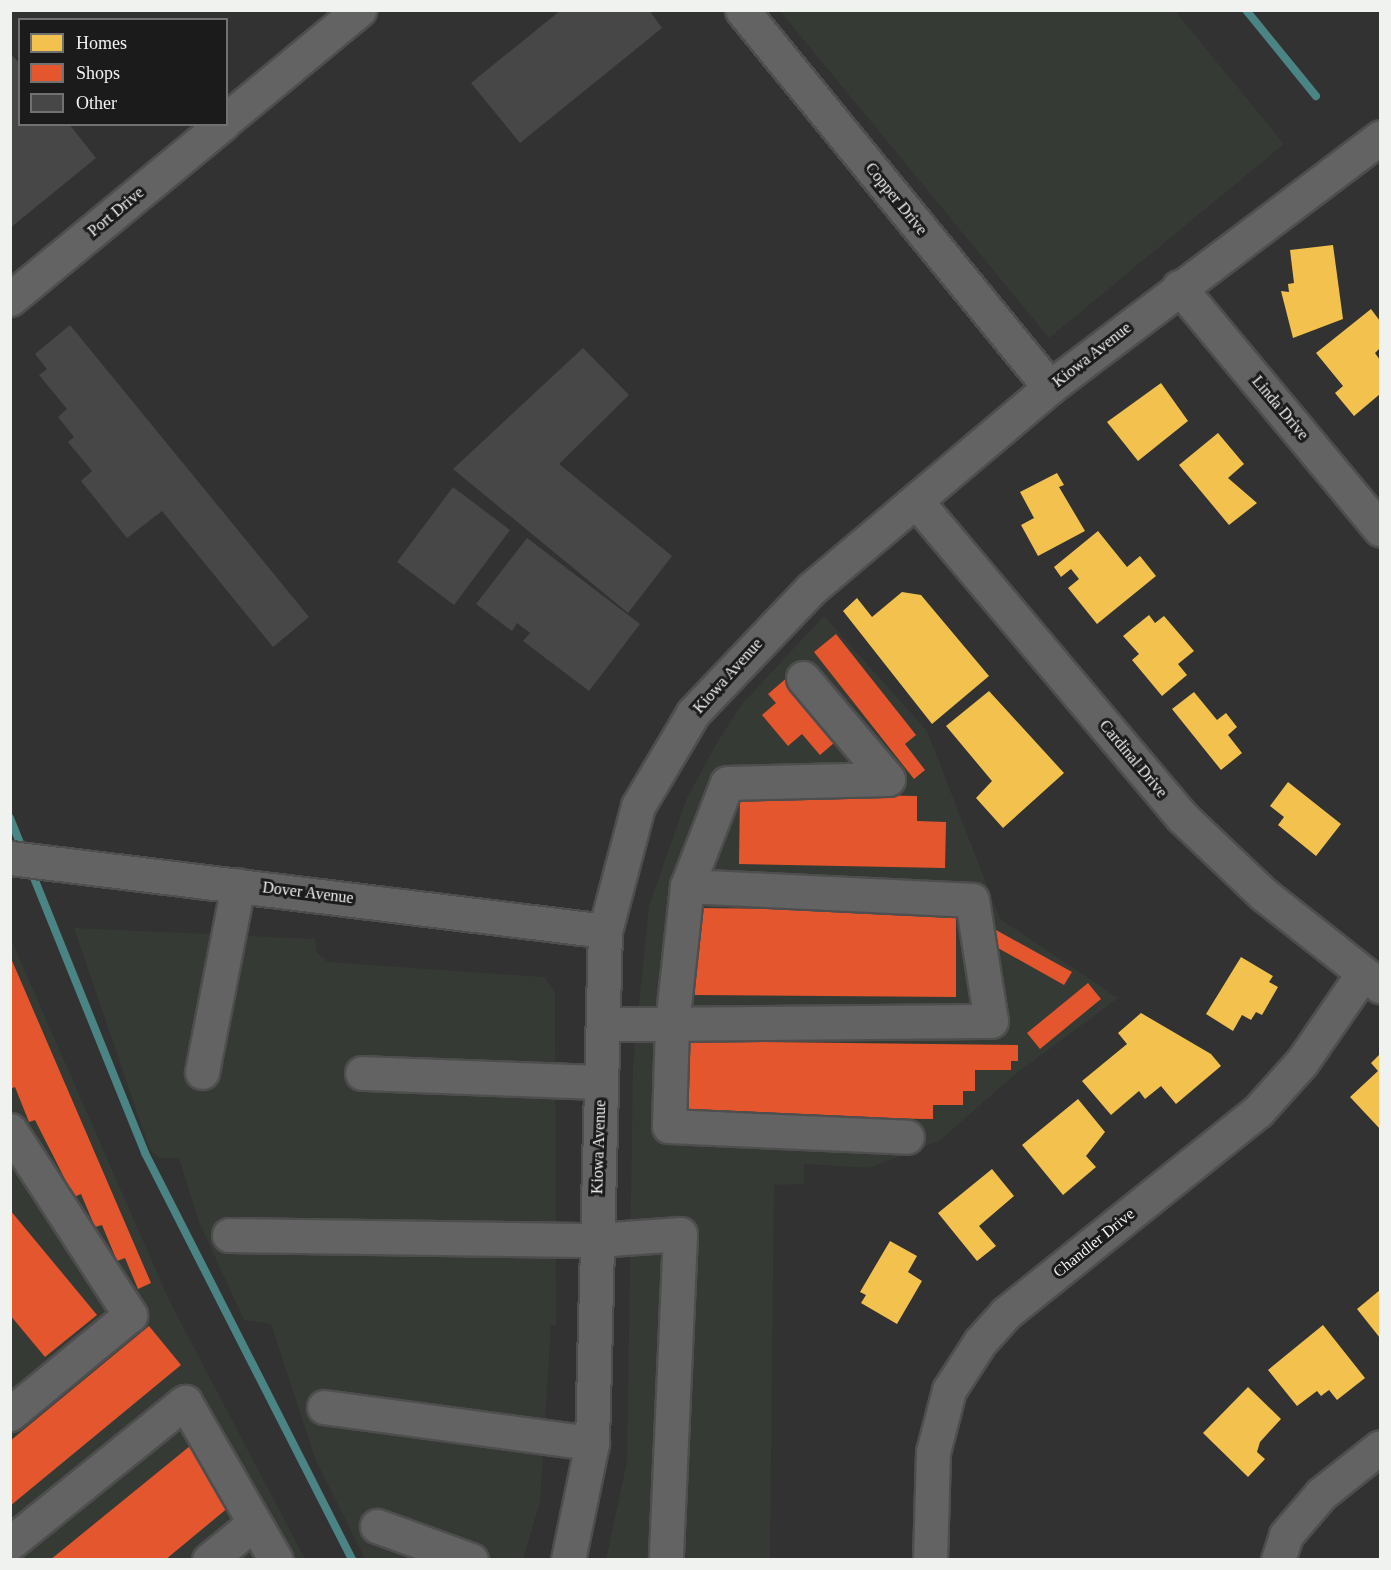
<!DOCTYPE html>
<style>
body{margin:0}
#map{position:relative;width:1391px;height:1570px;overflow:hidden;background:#323232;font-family:"Times New Roman",serif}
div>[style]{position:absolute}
.built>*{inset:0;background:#353a34}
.homes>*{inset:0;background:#f2c14e}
.shops>*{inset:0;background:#e4572e}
.stream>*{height:8px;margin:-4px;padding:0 4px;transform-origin:4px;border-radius:4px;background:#4b8484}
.building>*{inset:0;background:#474747}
.roads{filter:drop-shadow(2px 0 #4e4e4e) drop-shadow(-2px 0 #4e4e4e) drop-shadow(0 2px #4e4e4e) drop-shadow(0 -2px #4e4e4e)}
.minor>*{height:33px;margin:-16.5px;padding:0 16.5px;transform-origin:16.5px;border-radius:16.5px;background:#626362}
span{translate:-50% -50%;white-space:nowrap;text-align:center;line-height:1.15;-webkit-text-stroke:6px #1a1b1a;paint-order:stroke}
.street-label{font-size:16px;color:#f0f2f0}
.frame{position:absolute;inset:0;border:12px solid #f0f2f0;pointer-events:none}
.legend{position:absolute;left:18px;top:18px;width:210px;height:108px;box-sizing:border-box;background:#1a1b1a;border:2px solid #707170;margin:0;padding:8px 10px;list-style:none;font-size:18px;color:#f0f2f0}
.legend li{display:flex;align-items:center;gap:12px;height:30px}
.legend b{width:30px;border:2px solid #707170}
</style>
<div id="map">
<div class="built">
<div style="clip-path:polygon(780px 11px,1175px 11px,1284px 144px,1049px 338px)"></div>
<div style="clip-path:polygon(824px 616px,927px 731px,1000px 919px,1118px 998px,1013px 1076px,939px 1141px,869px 1168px,804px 1164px,804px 1184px,774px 1185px,770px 1559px,606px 1560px,627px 1461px,633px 1065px,649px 906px,687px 798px,718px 741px,742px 704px)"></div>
<div style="clip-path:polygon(74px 928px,315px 939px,317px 953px,328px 962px,544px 977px,555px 993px,556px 1325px,551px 1325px,540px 1502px,523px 1559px,365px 1559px,316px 1461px,271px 1324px,244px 1320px,199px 1222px,179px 1158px,159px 1158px,150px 1150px)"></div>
<div style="clip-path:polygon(10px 937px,169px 1300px,305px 1559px,11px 1559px)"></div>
</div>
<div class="homes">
<div style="clip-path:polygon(1333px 245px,1343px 319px,1293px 338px,1281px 291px,1289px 292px,1288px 284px,1294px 283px,1290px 250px)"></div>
<div style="clip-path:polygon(1371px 309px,1380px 321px,1380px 348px,1375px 353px,1380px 360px,1380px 394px,1354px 416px,1335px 393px,1343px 386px,1316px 353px)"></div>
<div style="clip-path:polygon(1161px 383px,1188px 421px,1138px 461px,1107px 422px)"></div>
<div style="clip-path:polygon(1218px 433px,1244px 464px,1228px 478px,1257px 503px,1229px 525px,1179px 465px)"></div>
<div style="clip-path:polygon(1057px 473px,1064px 485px,1059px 487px,1085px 531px,1038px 556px,1021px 525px,1034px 518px,1020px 492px)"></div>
<div style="clip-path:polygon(1098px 531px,1127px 567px,1140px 556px,1156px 576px,1097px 624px,1068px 588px,1079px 579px,1071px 569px,1061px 577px,1054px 567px)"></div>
<div style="clip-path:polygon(902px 592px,921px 595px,989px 676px,932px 724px,843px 611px,857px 598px,872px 617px)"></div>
<div style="clip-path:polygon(1149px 615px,1155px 623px,1164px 616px,1194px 651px,1178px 664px,1187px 675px,1162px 696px,1132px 660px,1139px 654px,1123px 636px)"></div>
<div style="clip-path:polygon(989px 691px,1064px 773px,1003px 828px,976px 798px,992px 781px,946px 726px)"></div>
<div style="clip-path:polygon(1194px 692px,1217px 720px,1226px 713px,1237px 727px,1228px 735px,1242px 753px,1221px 770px,1172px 709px)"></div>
<div style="clip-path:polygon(1288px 782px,1341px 824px,1316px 856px,1278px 825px,1284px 817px,1270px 806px)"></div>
<div style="clip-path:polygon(1241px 957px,1273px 976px,1269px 982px,1278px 987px,1262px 1015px,1256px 1012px,1251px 1020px,1242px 1015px,1233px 1031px,1206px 1014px)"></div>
<div style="clip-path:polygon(1141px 1013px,1211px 1054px,1221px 1066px,1176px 1104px,1161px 1086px,1145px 1099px,1139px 1091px,1111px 1115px,1082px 1081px,1127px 1044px,1118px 1033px)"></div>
<div style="clip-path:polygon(1380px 1054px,1380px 1129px,1350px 1097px,1378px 1071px,1371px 1063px)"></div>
<div style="clip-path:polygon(1078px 1099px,1105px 1132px,1086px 1156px,1096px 1167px,1063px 1195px,1022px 1145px)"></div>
<div style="clip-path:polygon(992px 1169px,1014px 1196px,979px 1226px,996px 1246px,977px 1261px,938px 1213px)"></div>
<div style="clip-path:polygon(890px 1241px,917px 1256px,908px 1272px,922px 1281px,897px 1324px,861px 1303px,866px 1295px,860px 1292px)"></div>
<div style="clip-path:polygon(1380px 1290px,1380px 1338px,1357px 1309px)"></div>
<div style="clip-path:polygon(1323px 1325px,1365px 1378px,1337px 1400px,1329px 1390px,1321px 1396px,1317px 1391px,1297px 1406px,1268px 1370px)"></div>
<div style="clip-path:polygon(1248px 1387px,1281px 1419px,1260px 1442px,1257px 1452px,1265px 1459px,1248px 1477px,1203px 1433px)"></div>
</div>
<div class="shops">
<div style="clip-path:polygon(836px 634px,916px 735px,905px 744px,925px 770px,914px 779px,814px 652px)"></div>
<div style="clip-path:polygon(789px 676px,841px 737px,820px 755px,802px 734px,788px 746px,762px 715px,776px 703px,768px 694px)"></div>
<div style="clip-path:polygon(740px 793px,917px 796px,917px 821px,946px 822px,945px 868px,739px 864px)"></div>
<div style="clip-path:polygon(696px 908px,956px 911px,956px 997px,695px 995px)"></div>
<div style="clip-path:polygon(996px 930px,1072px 972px,1064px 985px,989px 943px)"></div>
<div style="clip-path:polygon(10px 956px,151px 1283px,138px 1289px,125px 1258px,117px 1261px,102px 1225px,95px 1227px,81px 1194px,74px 1197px,35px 1120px,29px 1122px,15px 1087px,10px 1089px)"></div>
<div style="clip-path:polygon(1088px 983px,1101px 999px,1040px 1049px,1027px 1033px)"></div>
<div style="clip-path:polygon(689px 1041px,1018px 1045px,1018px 1061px,1011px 1061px,1011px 1070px,975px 1070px,975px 1091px,963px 1091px,963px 1105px,933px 1105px,933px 1119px,688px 1116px)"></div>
<div style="clip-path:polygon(10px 1210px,97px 1315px,45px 1357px,10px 1315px)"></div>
<div style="clip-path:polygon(149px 1326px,181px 1365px,10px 1506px,10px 1441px)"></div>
<div style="clip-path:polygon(190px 1446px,235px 1502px,165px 1560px,50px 1560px)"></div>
</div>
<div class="stream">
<div style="left:1246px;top:10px;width:111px;rotate:50.9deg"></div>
<div style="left:10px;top:818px;width:35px;rotate:68deg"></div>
<div style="left:30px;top:868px;width:307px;rotate:68deg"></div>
<div style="left:145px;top:1153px;width:457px;rotate:63deg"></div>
</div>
<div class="building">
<div style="clip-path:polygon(561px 10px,649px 10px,662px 28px,520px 143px,471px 83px)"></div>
<div style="clip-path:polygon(10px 53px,20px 64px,20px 124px,69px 124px,96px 158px,10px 228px)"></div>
<div style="clip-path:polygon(70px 325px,309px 617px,273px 647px,162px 511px,127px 538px,81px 481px,92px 471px,68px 442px,74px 437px,58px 417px,67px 409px,39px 375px,47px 369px,35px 354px)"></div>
<div style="clip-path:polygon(583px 348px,629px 395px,559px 464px,672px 556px,628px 613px,453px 469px)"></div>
<div style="clip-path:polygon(453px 487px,510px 530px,454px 605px,397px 562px)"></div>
<div style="clip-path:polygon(527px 538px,640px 624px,589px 691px,523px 641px,530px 633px,517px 623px,512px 631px,476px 604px)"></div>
</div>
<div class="roads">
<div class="minor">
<div style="left:742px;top:10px;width:487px;rotate:50.8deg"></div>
<div style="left:226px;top:120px;width:173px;rotate:-39.6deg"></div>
<div style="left:1179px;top:287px;width:315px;rotate:50.3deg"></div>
<div style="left:10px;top:299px;width:275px;rotate:-39.5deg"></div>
<div style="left:916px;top:501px;width:413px;rotate:49.9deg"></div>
<div style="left:1182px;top:817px;width:112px;rotate:43.5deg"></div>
<div style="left:1263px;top:894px;width:149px;rotate:38.2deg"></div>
<div style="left:10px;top:858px;width:599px;rotate:6.99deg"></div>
<div style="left:687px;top:886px;width:285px;rotate:2.8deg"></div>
<div style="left:972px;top:900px;width:122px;rotate:81.1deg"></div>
<div style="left:991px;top:1021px;width:319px;rotate:179.5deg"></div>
<div style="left:672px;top:1024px;width:139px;rotate:-83.8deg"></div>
<div style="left:687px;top:886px;width:110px;rotate:-68.8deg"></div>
<div style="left:727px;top:783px;width:161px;rotate:-1.4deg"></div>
<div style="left:888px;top:779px;width:132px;rotate:-130.1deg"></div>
<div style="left:603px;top:1024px;width:69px"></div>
<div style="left:672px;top:1024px;width:102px;rotate:91.7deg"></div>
<div style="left:669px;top:1126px;width:238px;rotate:2.6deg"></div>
<div style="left:202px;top:1072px;width:190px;rotate:-79.1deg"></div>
<div style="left:362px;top:1073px;width:239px;rotate:2.2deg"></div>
<div style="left:10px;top:1130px;width:221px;rotate:57deg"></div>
<div style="left:130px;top:1315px;width:156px;rotate:140.5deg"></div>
<div style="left:229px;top:1235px;width:368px;rotate:0.8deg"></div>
<div style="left:597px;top:1240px;width:83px;rotate:-4.1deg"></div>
<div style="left:680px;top:1234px;width:326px;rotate:92.5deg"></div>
<div style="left:324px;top:1407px;width:270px;rotate:7.7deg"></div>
<div style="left:377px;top:1526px;width:100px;rotate:19.9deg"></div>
<div style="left:10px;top:1543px;width:225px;rotate:-38.9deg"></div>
<div style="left:185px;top:1402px;width:182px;rotate:60.1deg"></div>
<div style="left:209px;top:1560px;width:57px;rotate:-39.3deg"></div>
<div style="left:568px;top:1560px;width:119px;rotate:-78.4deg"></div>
<div style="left:592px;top:1443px;width:512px;rotate:-88.55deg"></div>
<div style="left:605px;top:931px;width:129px;rotate:-75.2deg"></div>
<div style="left:638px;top:806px;width:108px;rotate:-59.4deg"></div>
<div style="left:693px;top:713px;width:171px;rotate:-46.4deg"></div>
<div style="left:811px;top:589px;width:313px;rotate:-40.2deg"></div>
<div style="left:1050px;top:387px;width:414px;rotate:-37.1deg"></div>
<div style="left:930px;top:1560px;width:108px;rotate:-88.4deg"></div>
<div style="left:933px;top:1452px;width:64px;rotate:-75.5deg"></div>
<div style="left:949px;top:1390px;width:57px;rotate:-57.1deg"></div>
<div style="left:980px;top:1342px;width:39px;rotate:-48deg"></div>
<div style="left:1006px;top:1313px;width:323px;rotate:-38.7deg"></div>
<div style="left:1258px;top:1111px;width:66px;rotate:-48.1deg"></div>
<div style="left:1302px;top:1062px;width:104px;rotate:-55.5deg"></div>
<div style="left:1278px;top:1560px;width:26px;rotate:-72deg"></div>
<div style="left:1286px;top:1535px;width:54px;rotate:-49.5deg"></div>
<div style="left:1321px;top:1494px;width:75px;rotate:-38.5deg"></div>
</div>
</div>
<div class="street-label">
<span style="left:896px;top:199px;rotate:51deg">Copper Drive</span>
<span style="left:116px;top:212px;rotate:-40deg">Port Drive</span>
<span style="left:1092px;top:355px;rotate:-38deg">Kiowa Avenue</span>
<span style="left:1280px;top:408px;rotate:50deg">Linda Drive</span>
<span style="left:728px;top:676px;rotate:-48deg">Kiowa Avenue</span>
<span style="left:1133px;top:759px;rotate:50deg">Cardinal Drive</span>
<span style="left:308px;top:893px;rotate:7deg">Dover Avenue</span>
<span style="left:599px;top:1147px;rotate:-88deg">Kiowa Avenue</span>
<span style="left:1094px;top:1243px;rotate:-39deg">Chandler Drive</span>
</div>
<div class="frame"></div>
<ul class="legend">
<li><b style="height:16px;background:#f2c14e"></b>Homes</li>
<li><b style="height:16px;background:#e4572e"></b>Shops</li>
<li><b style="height:16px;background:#474747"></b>Other</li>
</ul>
</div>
